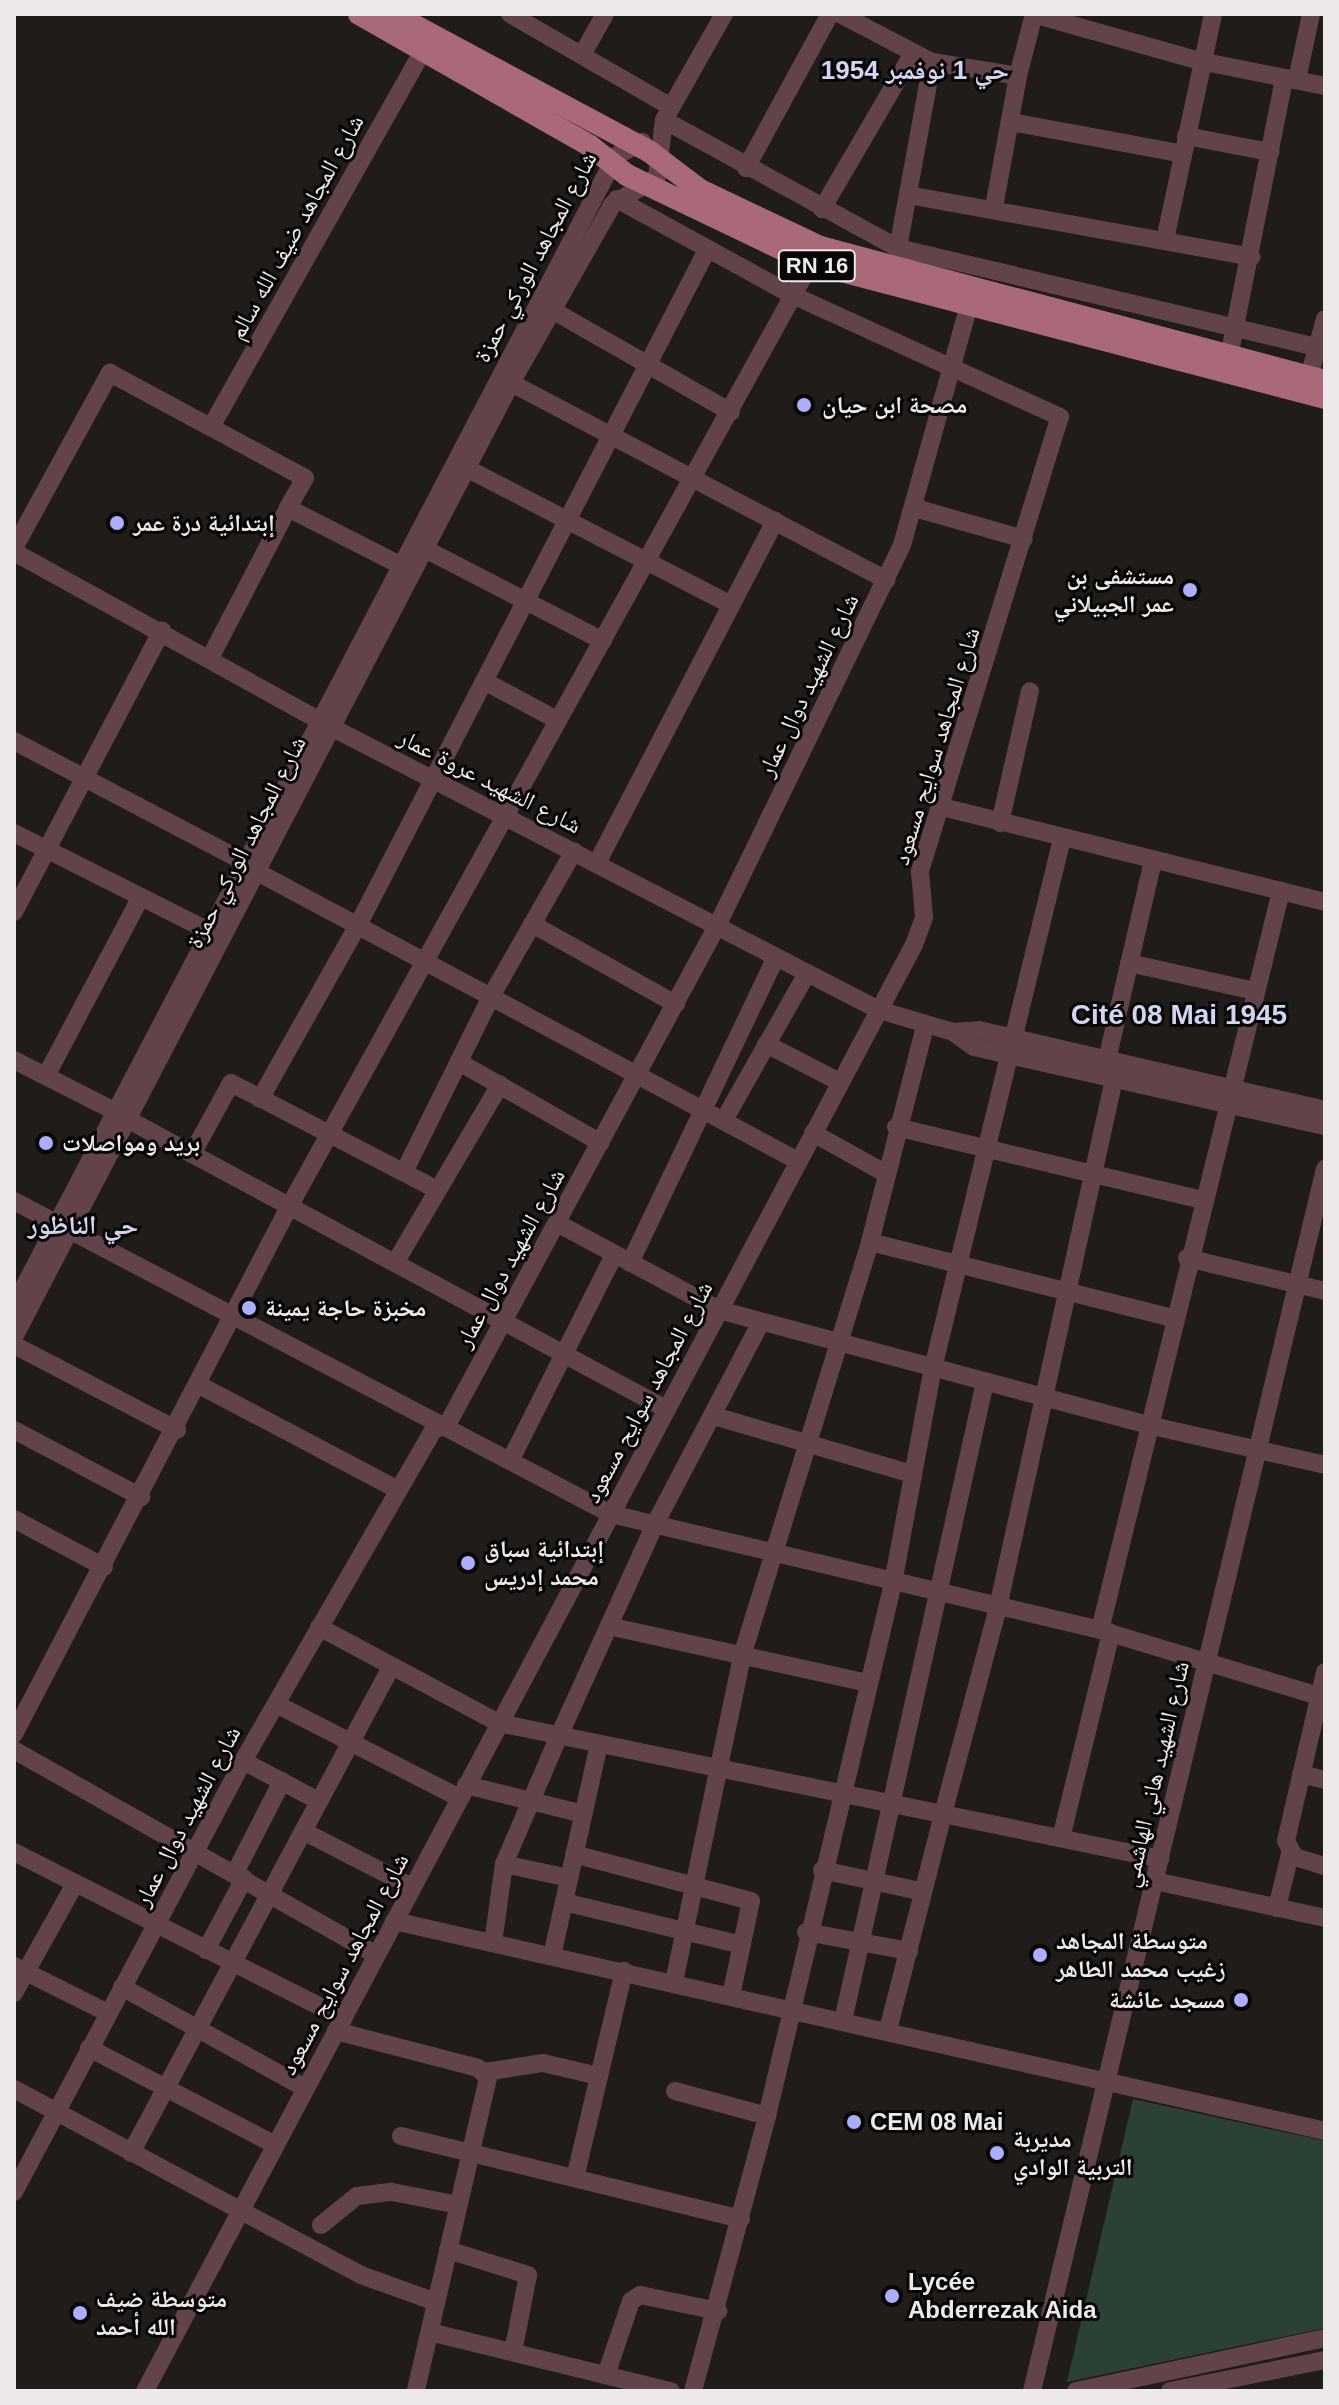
<!DOCTYPE html>
<meta charset="utf-8">
<style>
body{margin:0}
#map{position:relative;width:1339px;height:2405px;overflow:hidden;background:#1f1c19;font-family:Arial,"Noto Naskh Arabic",sans-serif}
div>[style]{position:absolute}
.green>*{inset:0;background:#2b4136}
.minor>*{height:18px;margin:-9px;padding:0 9px;transform-origin:9px;border-radius:9px;background:#63434a}
.major>*{height:22px;margin:-11px;padding:0 11px;transform-origin:11px;border-radius:11px;background:#aa6978}
.dots>*{width:22px;height:22px;translate:-50% -50%;box-sizing:border-box;border:4px solid #080706;border-radius:50%}
span{translate:-50% -50%;white-space:nowrap;text-align:center;line-height:1.15;-webkit-text-stroke:6px #080706;paint-order:stroke}
.shield-label span{padding:2px 6px;background:#080706;border:2px solid;border-radius:6px;-webkit-text-stroke-width:0}
.shield-label{font-size:22px;color:#ece9e8;font-weight:700}
.street-label{font-size:24px;color:#ece9e8}
.poi-label{font-size:24px;color:#ece9e8;font-weight:700}
.left{translate:0 -50%;text-align:left}
.right{translate:-100% -50%;text-align:right}
.neighbourhood-label{font-size:26px;color:#d2d5f2;font-weight:700}
.quarter-label{font-size:28px;color:#d2d5f2;font-weight:700}
.frame{position:absolute;inset:0;border:16px solid #ece9e8;pointer-events:none}
</style>
<div id="map">
<div class="green">
<div style="clip-path:polygon(1133px 2099px,1325px 2141px,1325px 2328px,1067px 2382px)"></div>
</div>
<div class="minor">
<div style="left:510px;top:14px;width:186px;rotate:30deg"></div>
<div style="left:840px;top:14px;width:104px;rotate:27.6deg"></div>
<div style="left:932px;top:62px;width:87px;rotate:9.2deg"></div>
<div style="left:1018px;top:76px;width:64px;rotate:-75.5deg"></div>
<div style="left:1033px;top:14px;width:173px;rotate:15.7deg"></div>
<div style="left:1200px;top:61px;width:127px;rotate:11.3deg"></div>
<div style="left:582px;top:55px;width:47px;rotate:-60.7deg"></div>
<div style="left:1297px;top:80px;width:67px;rotate:-78deg"></div>
<div style="left:664px;top:120px;width:267px;rotate:28.7deg"></div>
<div style="left:898px;top:248px;width:431px;rotate:13.3deg"></div>
<div style="left:1011px;top:122px;width:175px;rotate:10.5deg"></div>
<div style="left:1186px;top:136px;width:86px;rotate:10.8deg"></div>
<div style="left:746px;top:168px;width:175px;rotate:-61.4deg"></div>
<div style="left:908px;top:195px;width:349px;rotate:10.2deg"></div>
<div style="left:994px;top:207px;width:133px;rotate:-79.6deg"></div>
<div style="left:822px;top:209px;width:178px;rotate:-59.7deg"></div>
<div style="left:1165px;top:240px;width:231px;rotate:-78deg"></div>
<div style="left:898px;top:248px;width:189px;rotate:-79.6deg"></div>
<div style="left:552px;top:310px;width:206px;rotate:29.7deg"></div>
<div style="left:1229px;top:357px;width:284px;rotate:-78.8deg"></div>
<div style="left:1309px;top:377px;width:60px;rotate:-74.6deg"></div>
<div style="left:511px;top:383px;width:424px;rotate:27.7deg"></div>
<div style="left:211px;top:427px;width:432px;rotate:-60.6deg"></div>
<div style="left:466px;top:468px;width:298px;rotate:27.3deg"></div>
<div style="left:915px;top:508px;width:113px;rotate:15.9deg"></div>
<div style="left:14px;top:548px;width:200px;rotate:-61.3deg"></div>
<div style="left:110px;top:373px;width:221px;rotate:28.3deg"></div>
<div style="left:305px;top:478px;width:34px;rotate:120deg"></div>
<div style="left:425px;top:549px;width:200px;rotate:27.3deg"></div>
<div style="left:14px;top:552px;width:364px;rotate:28.9deg"></div>
<div style="left:333px;top:728px;width:615px;rotate:27.32deg"></div>
<div style="left:879px;top:1010px;width:77px;rotate:16.6deg"></div>
<div style="left:953px;top:1032px;width:26px;rotate:-4deg"></div>
<div style="left:979px;top:1030px;width:355px;rotate:13deg"></div>
<div style="left:210px;top:658px;width:169px;rotate:-62.5deg"></div>
<div style="left:288px;top:508px;width:123px;rotate:27deg"></div>
<div style="left:484px;top:681px;width:83px;rotate:28.1deg"></div>
<div style="left:14px;top:741px;width:260px;rotate:27.7deg"></div>
<div style="left:942px;top:807px;width:395px;rotate:13.9deg"></div>
<div style="left:1000px;top:823px;width:135px;rotate:-77.2deg"></div>
<div style="left:14px;top:833px;width:218px;rotate:26.7deg"></div>
<div style="left:597px;top:863px;width:386px;rotate:-62.5deg"></div>
<div style="left:257px;top:872px;width:613px;rotate:28.11deg"></div>
<div style="left:14px;top:912px;width:318px;rotate:-62.3deg"></div>
<div style="left:532px;top:924px;width:165px;rotate:29.1deg"></div>
<div style="left:1129px;top:963px;width:129px;rotate:12.5deg"></div>
<div style="left:953px;top:1032px;width:26px;rotate:36deg"></div>
<div style="left:974px;top:1047px;width:360px;rotate:12.7deg"></div>
<div style="left:766px;top:1044px;width:83px;rotate:27.2deg"></div>
<div style="left:14px;top:1060px;width:112px;rotate:27deg"></div>
<div style="left:1107px;top:1060px;width:205px;rotate:-77deg"></div>
<div style="left:459px;top:1062px;width:163px;rotate:29.7deg"></div>
<div style="left:46px;top:1076px;width:199px;rotate:-62.1deg"></div>
<div style="left:260px;top:1099px;width:200px;rotate:-60.6deg"></div>
<div style="left:358px;top:925px;width:760px;rotate:-62.66deg"></div>
<div style="left:129px;top:1120px;width:610px;rotate:28.29deg"></div>
<div style="left:724px;top:1120px;width:169px;rotate:-60.5deg"></div>
<div style="left:896px;top:1127px;width:315px;rotate:13.4deg"></div>
<div style="left:813px;top:1133px;width:80px;rotate:29.1deg"></div>
<div style="left:192px;top:1154px;width:81px;rotate:-61.2deg"></div>
<div style="left:231px;top:1083px;width:232px;rotate:27.4deg"></div>
<div style="left:404px;top:1172px;width:200px;rotate:-63.6deg"></div>
<div style="left:493px;top:993px;width:163px;rotate:-60.3deg"></div>
<div style="left:14px;top:1201px;width:674px;rotate:27.67deg"></div>
<div style="left:611px;top:1514px;width:503px;rotate:13.34deg"></div>
<div style="left:1100px;top:1630px;width:235px;rotate:16.8deg"></div>
<div style="left:557px;top:1223px;width:184px;rotate:28.2deg"></div>
<div style="left:719px;top:1310px;width:444px;rotate:15deg"></div>
<div style="left:1148px;top:1425px;width:181px;rotate:12.7deg"></div>
<div style="left:870px;top:1242px;width:312px;rotate:14.1deg"></div>
<div style="left:1187px;top:1258px;width:142px;rotate:13.4deg"></div>
<div style="left:395px;top:1263px;width:207px;rotate:-59.5deg"></div>
<div style="left:630px;top:1263px;width:339px;rotate:-64.5deg"></div>
<div style="left:14px;top:1306px;width:1298px;rotate:-62.37deg"></div>
<div style="left:616px;top:156px;width:30px;rotate:-28deg"></div>
<div style="left:14px;top:1337px;width:1076px;rotate:-62.48deg"></div>
<div style="left:511px;top:383px;width:205px;rotate:-60.4deg"></div>
<div style="left:612px;top:205px;width:53px;rotate:-31.9deg"></div>
<div style="left:657px;top:177px;width:57px;rotate:-83deg"></div>
<div style="left:664px;top:120px;width:122px;rotate:-60.5deg"></div>
<div style="left:14px;top:1345px;width:184px;rotate:27.5deg"></div>
<div style="left:201px;top:1386px;width:223px;rotate:27.8deg"></div>
<div style="left:714px;top:1416px;width:206px;rotate:16.3deg"></div>
<div style="left:14px;top:1430px;width:144px;rotate:27.8deg"></div>
<div style="left:511px;top:1459px;width:229px;rotate:-63.2deg"></div>
<div style="left:14px;top:1519px;width:102px;rotate:28.1deg"></div>
<div style="left:319px;top:1627px;width:204px;rotate:28.1deg"></div>
<div style="left:499px;top:1723px;width:453px;rotate:11.6deg"></div>
<div style="left:943px;top:1814px;width:214px;rotate:-75.1deg"></div>
<div style="left:998px;top:1607px;width:541px;rotate:-77.61deg"></div>
<div style="left:613px;top:1627px;width:261px;rotate:12.4deg"></div>
<div style="left:1100px;top:1630px;width:761px;rotate:-76.24deg"></div>
<div style="left:1325px;top:1672px;width:173px;rotate:103deg"></div>
<div style="left:1286px;top:1841px;width:18px;rotate:61deg"></div>
<div style="left:1295px;top:1857px;width:31px;rotate:17deg"></div>
<div style="left:276px;top:1704px;width:207px;rotate:27.1deg"></div>
<div style="left:14px;top:1734px;width:594px;rotate:-62.44deg"></div>
<div style="left:289px;top:1207px;width:1079px;rotate:-61.06deg"></div>
<div style="left:14px;top:1750px;width:416px;rotate:29.5deg"></div>
<div style="left:243px;top:1761px;width:86px;rotate:27.8deg"></div>
<div style="left:1301px;top:1774px;width:25px;rotate:14deg"></div>
<div style="left:466px;top:1785px;width:121px;rotate:13.9deg"></div>
<div style="left:303px;top:1831px;width:123px;rotate:27.2deg"></div>
<div style="left:1061px;top:1838px;width:211px;rotate:-76.3deg"></div>
<div style="left:14px;top:1852px;width:369px;rotate:26.8deg"></div>
<div style="left:574px;top:1854px;width:183px;rotate:14.9deg"></div>
<div style="left:751px;top:1901px;width:97px;rotate:101.9deg"></div>
<div style="left:504px;top:1864px;width:66px;rotate:12.2deg"></div>
<div style="left:822px;top:1870px;width:99px;rotate:12.2deg"></div>
<div style="left:235px;top:1873px;width:103px;rotate:-62.9deg"></div>
<div style="left:1155px;top:1881px;width:174px;rotate:12.3deg"></div>
<div style="left:564px;top:1902px;width:183px;rotate:13.6deg"></div>
<div style="left:1277px;top:1908px;width:56px;rotate:-76.5deg"></div>
<div style="left:394px;top:1921px;width:954px;rotate:12.71deg"></div>
<div style="left:806px;top:1932px;width:105px;rotate:10.5deg"></div>
<div style="left:493px;top:1943px;width:80px;rotate:-82.1deg"></div>
<div style="left:504px;top:1864px;width:137px;rotate:-66.8deg"></div>
<div style="left:558px;top:1738px;width:235px;rotate:-65.6deg"></div>
<div style="left:655px;top:1524px;width:228px;rotate:-62.3deg"></div>
<div style="left:206px;top:1950px;width:81px;rotate:-61.8deg"></div>
<div style="left:552px;top:1956px;width:217px;rotate:-77.5deg"></div>
<div style="left:14px;top:1966px;width:105px;rotate:26.6deg"></div>
<div style="left:674px;top:1982px;width:333px;rotate:-78.2deg"></div>
<div style="left:742px;top:1656px;width:433px;rotate:-72.8deg"></div>
<div style="left:870px;top:1242px;width:223px;rotate:-75.7deg"></div>
<div style="left:122px;top:1987px;width:209px;rotate:28.9deg"></div>
<div style="left:14px;top:1993px;width:125px;rotate:-60.8deg"></div>
<div style="left:843px;top:2021px;width:655px;rotate:-77.47deg"></div>
<div style="left:888px;top:2030px;width:223px;rotate:-75.7deg"></div>
<div style="left:943px;top:1814px;width:222px;rotate:11.7deg"></div>
<div style="left:336px;top:2031px;width:147px;rotate:14.6deg"></div>
<div style="left:478px;top:2068px;width:14px;rotate:45deg"></div>
<div style="left:488px;top:2078px;width:321px;rotate:103deg"></div>
<div style="left:89px;top:2048px;width:210px;rotate:27.5deg"></div>
<div style="left:485px;top:2072px;width:59px;rotate:-8.8deg"></div>
<div style="left:543px;top:2063px;width:57px;rotate:13.1deg"></div>
<div style="left:14px;top:2089px;width:394px;rotate:28.2deg"></div>
<div style="left:361px;top:2275px;width:80px;rotate:19.8deg"></div>
<div style="left:675px;top:2091px;width:95px;rotate:15.2deg"></div>
<div style="left:401px;top:2136px;width:350px;rotate:13.7deg"></div>
<div style="left:131px;top:2153px;width:551px;rotate:-61.85deg"></div>
<div style="left:575px;top:2178px;width:213px;rotate:-76.7deg"></div>
<div style="left:14px;top:2192px;width:488px;rotate:-62deg"></div>
<div style="left:243px;top:1761px;width:382px;rotate:-60.1deg"></div>
<div style="left:433px;top:1430px;width:15px;rotate:-20deg"></div>
<div style="left:447px;top:1425px;width:567px;rotate:-61.58deg"></div>
<div style="left:717px;top:926px;width:424px;rotate:-64.1deg"></div>
<div style="left:902px;top:545px;width:246px;rotate:-74.4deg"></div>
<div style="left:321px;top:2225px;width:46px;rotate:-38.9deg"></div>
<div style="left:357px;top:2196px;width:35px;rotate:-7deg"></div>
<div style="left:392px;top:2192px;width:68px;rotate:11deg"></div>
<div style="left:448px;top:2250px;width:84px;rotate:17.4deg"></div>
<div style="left:528px;top:2275px;width:78px;rotate:101deg"></div>
<div style="left:430px;top:2332px;width:248px;rotate:13.8deg"></div>
<div style="left:606px;top:2375px;width:78px;rotate:-71.3deg"></div>
<div style="left:631px;top:2301px;width:11px;rotate:-34deg"></div>
<div style="left:640px;top:2295px;width:80px;rotate:11.6deg"></div>
<div style="left:145px;top:2391px;width:1638px;rotate:-62deg"></div>
<div style="left:914px;top:945px;width:30px;rotate:-70deg"></div>
<div style="left:924px;top:917px;width:46px;rotate:-95deg"></div>
<div style="left:920px;top:871px;width:475px;rotate:-72.9deg"></div>
<div style="left:1060px;top:417px;width:292px;rotate:-155.5deg"></div>
<div style="left:794px;top:296px;width:202px;rotate:-151.3deg"></div>
<div style="left:693px;top:2391px;width:285px;rotate:-74.9deg"></div>
<div style="left:767px;top:2116px;width:548px;rotate:-76.7deg"></div>
<div style="left:893px;top:1583px;width:219px;rotate:-79.5deg"></div>
<div style="left:933px;top:1368px;width:545px;rotate:-76.3deg"></div>
<div style="left:1032px;top:2391px;width:1257px;rotate:-76.52deg"></div>
<div style="left:1076px;top:2391px;width:255px;rotate:-12deg"></div>
<div style="left:1170px;top:2391px;width:158px;rotate:-11.3deg"></div>
</div>
<div class="major">
<div style="left:359px;top:14px;width:266px;rotate:29.7deg"></div>
<div style="left:590px;top:146px;width:47px;rotate:38.1deg"></div>
<div style="left:627px;top:175px;width:204px;rotate:25.6deg"></div>
<div style="left:811px;top:263px;width:531px;rotate:14.72deg"></div>
<div style="left:393px;top:14px;width:292px;rotate:28.2deg"></div>
<div style="left:650px;top:152px;width:63px;rotate:37.2deg"></div>
<div style="left:700px;top:190px;width:133px;rotate:25.4deg"></div>
<div style="left:820px;top:247px;width:522px;rotate:14.86deg"></div>
</div>
<div class="dots">
<div style="left:804px;top:405px;background:#abaffb"></div>
<div style="left:117px;top:523px;background:#abaffb"></div>
<div style="left:1190px;top:590px;background:#abaffb"></div>
<div style="left:46px;top:1143px;background:#abaffb"></div>
<div style="left:249px;top:1308px;background:#abaffb"></div>
<div style="left:468px;top:1563px;background:#abaffb"></div>
<div style="left:1040px;top:1955px;background:#abaffb"></div>
<div style="left:1241px;top:2000px;background:#abaffb"></div>
<div style="left:854px;top:2122px;background:#abaffb"></div>
<div style="left:997px;top:2153px;background:#abaffb"></div>
<div style="left:892px;top:2296px;background:#abaffb"></div>
<div style="left:80px;top:2313px;background:#abaffb"></div>
</div>
<div class="shield-label">
<span style="left:817px;top:266px">RN 16</span>
</div>
<div class="street-label">
<span style="left:296px;top:227px;rotate:-61deg">شارع المجاهد ضيف الله سالم</span>
<span style="left:535px;top:257px;rotate:-62deg">شارع المجاهد الوركي حمزة</span>
<span style="left:808px;top:685px;rotate:-64deg">شارع الشهيد دوال عمار</span>
<span style="left:936px;top:746px;rotate:-73deg">شارع المجاهد سوايح مسعود</span>
<span style="left:490px;top:781px;rotate:27deg">شارع الشهيد عروة عمار</span>
<span style="left:246px;top:842px;rotate:-63deg">شارع المجاهد الوركي حمزة</span>
<span style="left:510px;top:1258px;rotate:-61deg">شارع الشهيد دوال عمار</span>
<span style="left:648px;top:1392px;rotate:-62deg">شارع المجاهد سوايح مسعود</span>
<span style="left:1155px;top:1774px;rotate:-77deg">شارع الشهيد هاني الهاشمي</span>
<span style="left:187px;top:1816px;rotate:-62deg">شارع الشهيد دوال عمار</span>
<span style="left:344px;top:1964px;rotate:-62deg">شارع المجاهد سوايح مسعود</span>
</div>
<div class="poi-label">
<span class="left" style="left:822px;top:405px">مصحة ابن حيان</span>
<span class="left" style="left:133px;top:523px">إبتدائية درة عمر</span>
<span class="right" style="left:1174px;top:590px">مستشفى بن<br>عمر الجبيلاني</span>
<span class="left" style="left:62px;top:1143px">بريد ومواصلات</span>
<span class="left" style="left:265px;top:1308px">مخبزة حاجة يمينة</span>
<span class="left" style="left:484px;top:1563px">إبتدائية سباق<br>محمد إدريس</span>
<span class="left" style="left:1056px;top:1955px">متوسطة المجاهد<br>زغيب محمد الطاهر</span>
<span class="right" style="left:1225px;top:2000px">مسجد عائشة</span>
<span class="left" style="left:870px;top:2122px">CEM 08 Mai</span>
<span class="left" style="left:1013px;top:2153px">مديربة<br>التربية الوادي</span>
<span class="left" style="left:908px;top:2296px">Lycée<br>Abderrezak Aida</span>
<span class="left" style="left:96px;top:2313px">متوسطة ضيف<br>الله أحمد</span>
</div>
<div class="neighbourhood-label">
<span style="left:915px;top:71px">حي 1 نوفمبر 1954</span>
<span style="left:83px;top:1226px">حي الناظور</span>
</div>
<div class="quarter-label">
<span style="left:1179px;top:1015px">Cité 08 Mai 1945</span>
</div>
<div class="frame"></div>
</div>
